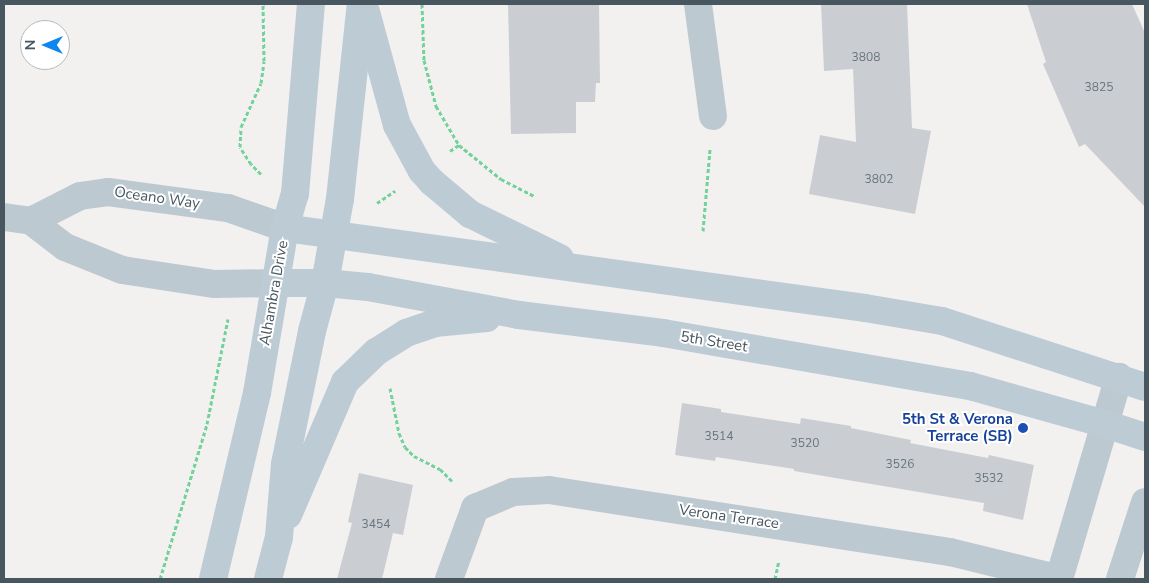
<!DOCTYPE html>
<style>
body{margin:0}
#map{position:relative;width:1149px;height:583px;overflow:hidden;background:#f3f0f0;font-family:"Nunito Sans",sans-serif}
div>[style]{position:absolute}
.building>*{inset:0;background:#caced3}
.path>*{height:3px;margin-top:-1.5px;transform-origin:0;background:repeating-linear-gradient(90deg,#72d39a 0 4px,transparent 0 6.5px)}
.street>*{height:28px;margin:-14px;padding:0 14px;transform-origin:14px;border-radius:14px;background:#bdc9d0}
.secondary>*{height:28px;margin:-14px;padding:0 14px;transform-origin:14px;border-radius:14px;background:#bdcbd5}
.dots>*{width:14px;height:14px;translate:-50% -50%;box-sizing:border-box;border:2px solid #fff;border-radius:50%}
span{translate:-50% -50%;white-space:nowrap;text-align:center;line-height:1.15;-webkit-text-stroke:4px #fff;paint-order:stroke}
.number-label{font-size:12px;color:#68747c}
.number-label span{-webkit-text-stroke-width:0}
.street-label{font-size:15px;color:#47565f}
.transit-label{font-size:15px;color:#164399;font-weight:700}
.right{translate:-100% -50%;text-align:right}
.frame{position:absolute;inset:0;border:5px solid #47565f;pointer-events:none}
.north{position:absolute;left:20px;top:20px;width:50px;height:50px;box-sizing:border-box;background:#fff;border:1px solid #b5bbbf;border-radius:50%;rotate:270deg;font-size:14px;font-weight:700;line-height:20px;text-align:center;color:#47565f}
.north::after{content:'';display:block;margin:auto;width:18px;height:22px;background:#0e85ef;clip-path:polygon(50% 0,100% 100%,50% 72%,0 100%)}
</style>
<div id="map">
<div class="building">
<div style="clip-path:polygon(508px 4px,599px 4px,600px 83px,596px 83px,595px 102px,576px 102px,576px 133px,511px 134px)"></div>
<div style="clip-path:polygon(821px 4px,907px 4px,912px 128px,931px 131px,915px 214px,809px 194px,820px 135px,856px 142px,853px 69px,824px 71px)"></div>
<div style="clip-path:polygon(1027px 4px,1132px 4px,1145px 33px,1145px 207px,1085px 144px,1079px 147px,1043px 64px,1046px 62px)"></div>
<div style="clip-path:polygon(682px 403px,721px 409px,721px 412px,800px 424px,801px 418px,851px 426px,851px 428px,911px 440px,910px 443px,988px 458px,989px 455px,1034px 465px,1023px 520px,983px 511px,984px 503px,794px 471px,794px 469px,716px 457px,715px 461px,675px 455px)"></div>
<div style="clip-path:polygon(359px 473px,413px 485px,403px 535px,393px 533px,382px 579px,337px 579px,352px 523px,348px 522px)"></div>
</div>
<div class="path">
<div style="left:422px;top:4px;width:56px;rotate:88deg"></div>
<div style="left:424px;top:60px;width:48px;rotate:75.4deg"></div>
<div style="left:436px;top:106px;width:45px;rotate:59.5deg"></div>
<div style="left:459px;top:145px;width:54px;rotate:39deg"></div>
<div style="left:501px;top:179px;width:37px;rotate:27deg"></div>
<div style="left:450px;top:151px;width:11px;rotate:-34deg"></div>
<div style="left:261px;top:174px;width:14px;rotate:-135deg"></div>
<div style="left:251px;top:164px;width:20px;rotate:-123deg"></div>
<div style="left:240px;top:147px;width:20px;rotate:-87deg"></div>
<div style="left:241px;top:127px;width:48px;rotate:-65.6deg"></div>
<div style="left:261px;top:83px;width:22px;rotate:-82deg"></div>
<div style="left:264px;top:61px;width:57px;rotate:-91deg"></div>
<div style="left:377px;top:203px;width:22px;rotate:-34deg"></div>
<div style="left:703px;top:231px;width:82px;rotate:-85.1deg"></div>
<div style="left:390px;top:388px;width:46px;rotate:78.7deg"></div>
<div style="left:399px;top:433px;width:15px;rotate:67deg"></div>
<div style="left:405px;top:447px;width:13px;rotate:45deg"></div>
<div style="left:414px;top:456px;width:29px;rotate:27deg"></div>
<div style="left:440px;top:469px;width:17px;rotate:45deg"></div>
<div style="left:160px;top:579px;width:162px;rotate:-73.1deg"></div>
<div style="left:207px;top:424px;width:107px;rotate:-78.7deg"></div>
<div style="left:775px;top:579px;width:19px;rotate:-78deg"></div>
</div>
<div class="street">
<div style="left:698px;top:4px;width:113px;rotate:82.4deg"></div>
<div style="left:4px;top:217px;width:27px;rotate:8deg"></div>
<div style="left:31px;top:221px;width:43px;rotate:37.4deg"></div>
<div style="left:65px;top:247px;width:61px;rotate:22deg"></div>
<div style="left:122px;top:270px;width:94px;rotate:8.6deg"></div>
<div style="left:215px;top:284px;width:61px;rotate:-0.9deg"></div>
<div style="left:31px;top:221px;width:55px;rotate:-27deg"></div>
<div style="left:80px;top:196px;width:28px;rotate:-8deg"></div>
<div style="left:108px;top:192px;width:121px;rotate:7.6deg"></div>
<div style="left:228px;top:208px;width:60px;rotate:19.3deg"></div>
<div style="left:449px;top:579px;width:76px;rotate:-69.9deg"></div>
<div style="left:475px;top:508px;width:41px;rotate:-22.8deg"></div>
<div style="left:513px;top:492px;width:36px;rotate:-3deg"></div>
<div style="left:549px;top:490px;width:406px;rotate:8.8deg"></div>
<div style="left:950px;top:552px;width:113px;rotate:13.8deg"></div>
<div style="left:1059px;top:579px;width:211px;rotate:-73.5deg"></div>
<div style="left:1120px;top:579px;width:81px;rotate:-72deg"></div>
</div>
<div class="secondary">
<div style="left:366px;top:12px;width:117px;rotate:74.7deg"></div>
<div style="left:397px;top:125px;width:52px;rotate:61.5deg"></div>
<div style="left:422px;top:171px;width:15px;rotate:48deg"></div>
<div style="left:432px;top:182px;width:50px;rotate:40.1deg"></div>
<div style="left:470px;top:214px;width:100px;rotate:26.1deg"></div>
<div style="left:285px;top:228px;width:585px;rotate:7.85deg"></div>
<div style="left:865px;top:308px;width:78px;rotate:9.6deg"></div>
<div style="left:942px;top:321px;width:213px;rotate:18deg"></div>
<div style="left:276px;top:283px;width:49px"></div>
<div style="left:325px;top:283px;width:43px;rotate:5.3deg"></div>
<div style="left:368px;top:287px;width:154px;rotate:10.5deg"></div>
<div style="left:519px;top:315px;width:145px;rotate:7.1deg"></div>
<div style="left:663px;top:333px;width:312px;rotate:9.8deg"></div>
<div style="left:970px;top:386px;width:140px;rotate:15.7deg"></div>
<div style="left:1105px;top:424px;width:42px;rotate:18deg"></div>
<div style="left:288px;top:515px;width:145px;rotate:-66.8deg"></div>
<div style="left:345px;top:382px;width:43px;rotate:-44.1deg"></div>
<div style="left:376px;top:352px;width:36px;rotate:-32deg"></div>
<div style="left:406px;top:333px;width:31px;rotate:-19deg"></div>
<div style="left:435px;top:323px;width:52px;rotate:-5.5deg"></div>
<div style="left:213px;top:579px;width:191px;rotate:-76.7deg"></div>
<div style="left:257px;top:393px;width:167px;rotate:-80.4deg"></div>
<div style="left:285px;top:228px;width:35px;rotate:-74deg"></div>
<div style="left:295px;top:194px;width:191px;rotate:-85.2deg"></div>
<div style="left:268px;top:579px;width:43px;rotate:-75.3deg"></div>
<div style="left:279px;top:537px;width:73px;rotate:-85.3deg"></div>
<div style="left:285px;top:464px;width:136px;rotate:-78.5deg"></div>
<div style="left:312px;top:331px;width:50px;rotate:-74.8deg"></div>
<div style="left:325px;top:283px;width:85px;rotate:-79.9deg"></div>
<div style="left:340px;top:199px;width:196px;rotate:-83.9deg"></div>
</div>
<div class="dots">
<div style="left:1023px;top:428px;background:#1a4fb4"></div>
</div>
<div class="number-label">
<span style="left:866px;top:58px">3808</span>
<span style="left:1099px;top:88px">3825</span>
<span style="left:879px;top:180px">3802</span>
<span style="left:719px;top:437px">3514</span>
<span style="left:805px;top:444px">3520</span>
<span style="left:900px;top:465px">3526</span>
<span style="left:989px;top:479px">3532</span>
<span style="left:376px;top:525px">3454</span>
</div>
<div class="street-label">
<span style="left:157px;top:198px;rotate:8deg">Oceano Way</span>
<span style="left:274px;top:293px;rotate:-80deg">Alhambra Drive</span>
<span style="left:714px;top:342px;rotate:9deg">5th Street</span>
<span style="left:729px;top:517px;rotate:8deg">Verona Terrace</span>
</div>
<div class="transit-label">
<span class="right" style="left:1013px;top:428px">5th St &amp; Verona<br>Terrace (SB)</span>
</div>
<div class="frame"></div>
<div class="north">N</div>
</div>
